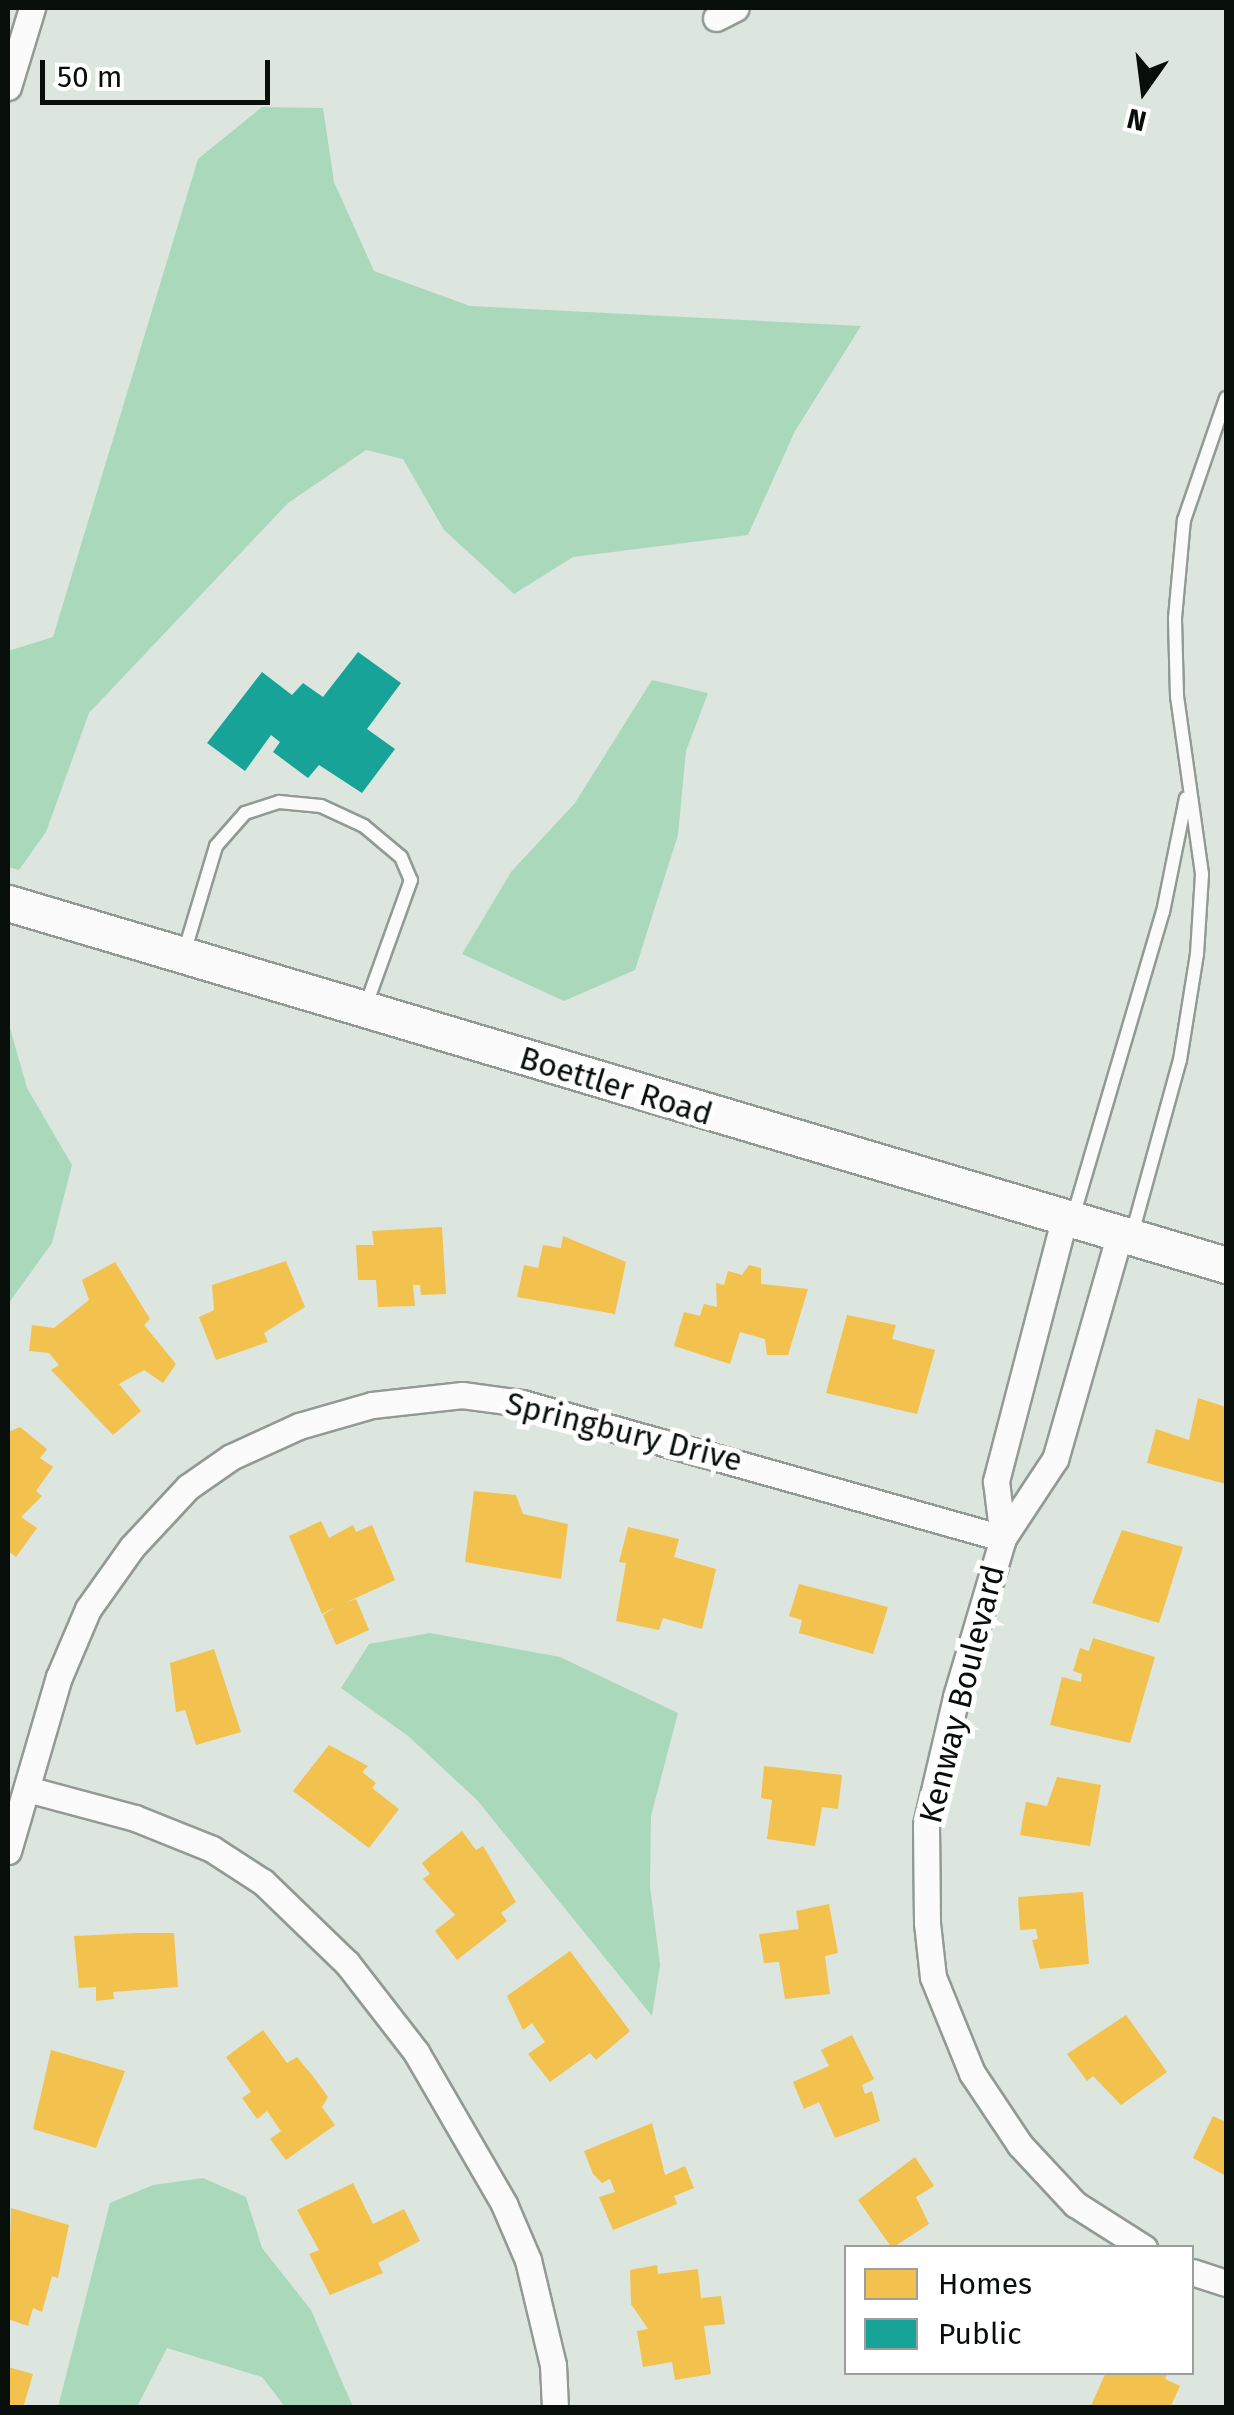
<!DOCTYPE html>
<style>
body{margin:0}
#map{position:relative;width:1234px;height:2415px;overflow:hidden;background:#dce6df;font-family:"Fira Sans",sans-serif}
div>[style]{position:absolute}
.green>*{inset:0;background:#aad8bb}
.homes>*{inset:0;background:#f2c14e}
.public>*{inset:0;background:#17a398}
.roads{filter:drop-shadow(2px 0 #939a95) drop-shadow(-2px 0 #939a95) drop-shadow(0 2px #939a95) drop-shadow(0 -2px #939a95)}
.lane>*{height:12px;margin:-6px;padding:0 6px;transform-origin:6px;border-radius:6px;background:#fafbfa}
.street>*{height:25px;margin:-12.5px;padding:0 12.5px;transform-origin:12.5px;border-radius:12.5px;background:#fafbfa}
.secondary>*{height:35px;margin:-17.5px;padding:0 17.5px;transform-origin:17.5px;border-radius:17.5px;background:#fafbfa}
span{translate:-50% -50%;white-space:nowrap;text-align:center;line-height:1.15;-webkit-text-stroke:10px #fff;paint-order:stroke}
.street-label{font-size:32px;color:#080f0b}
.frame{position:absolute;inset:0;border:10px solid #080f0b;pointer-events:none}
.legend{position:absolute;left:844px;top:2245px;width:350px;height:130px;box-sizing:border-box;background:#fff;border:2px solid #9c9f9d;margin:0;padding:12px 18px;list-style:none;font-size:30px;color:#080f0b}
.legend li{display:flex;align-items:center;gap:20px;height:50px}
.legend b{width:50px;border:2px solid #9c9f9d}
.north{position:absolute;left:1094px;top:40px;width:100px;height:100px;-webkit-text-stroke:8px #fff;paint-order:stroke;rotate:194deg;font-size:28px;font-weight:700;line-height:40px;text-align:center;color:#080f0b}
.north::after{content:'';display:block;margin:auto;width:35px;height:45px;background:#080f0b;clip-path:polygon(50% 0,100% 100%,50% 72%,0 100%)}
.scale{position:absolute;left:40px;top:60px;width:230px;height:45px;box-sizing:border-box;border:5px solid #080f0b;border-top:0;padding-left:12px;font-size:30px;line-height:35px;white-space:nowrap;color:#080f0b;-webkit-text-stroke:8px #fff;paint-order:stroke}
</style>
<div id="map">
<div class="green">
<div style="clip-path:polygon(262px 107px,323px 108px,334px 182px,374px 271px,470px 306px,861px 326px,795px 431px,748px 535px,573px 557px,514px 594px,444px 530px,403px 459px,366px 450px,288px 503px,89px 713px,46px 832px,19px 870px,8px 867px,8px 651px,53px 637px,198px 159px)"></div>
<div style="clip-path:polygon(652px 680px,708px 693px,686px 751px,678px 835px,635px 970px,564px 1001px,462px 954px,511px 872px,575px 803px)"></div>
<div style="clip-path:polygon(8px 1021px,27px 1088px,72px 1165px,52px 1243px,8px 1304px)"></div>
<div style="clip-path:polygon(430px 1633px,560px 1657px,678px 1713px,651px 1816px,650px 1886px,660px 1965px,652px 2016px,477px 1800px,408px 1736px,341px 1688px,369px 1644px)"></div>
<div style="clip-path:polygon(203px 2178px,246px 2197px,262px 2248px,311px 2310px,353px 2407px,285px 2407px,262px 2377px,167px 2348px,137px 2407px,58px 2407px,110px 2203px,153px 2185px)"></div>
</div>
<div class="homes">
<div style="clip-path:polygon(442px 1227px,446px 1294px,421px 1295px,420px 1285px,413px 1285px,415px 1306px,378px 1307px,376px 1280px,358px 1280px,356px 1245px,374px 1245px,372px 1231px)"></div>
<div style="clip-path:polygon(563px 1236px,626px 1262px,615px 1314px,517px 1297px,524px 1265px,538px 1268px,543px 1245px,561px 1248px)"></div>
<div style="clip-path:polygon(286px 1261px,305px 1307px,264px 1333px,268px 1342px,216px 1360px,199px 1317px,214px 1310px,212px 1285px)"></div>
<div style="clip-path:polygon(115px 1262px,150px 1319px,144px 1325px,176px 1364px,163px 1383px,144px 1370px,119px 1384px,141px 1411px,113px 1435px,51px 1370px,59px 1365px,49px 1353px,29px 1351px,32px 1325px,54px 1328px,89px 1300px,82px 1280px)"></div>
<div style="clip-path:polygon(749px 1265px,761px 1268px,761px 1284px,808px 1289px,788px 1355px,767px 1355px,765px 1339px,740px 1332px,730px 1364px,674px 1346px,684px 1312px,700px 1316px,704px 1304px,717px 1307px,716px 1283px,724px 1285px,728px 1271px,742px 1275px)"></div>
<div style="clip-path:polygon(847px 1315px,896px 1325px,892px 1339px,935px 1350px,917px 1414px,826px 1393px)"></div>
<div style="clip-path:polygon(1198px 1398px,1226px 1407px,1226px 1484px,1147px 1463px,1156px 1429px,1189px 1440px)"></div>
<div style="clip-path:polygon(20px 1427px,47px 1449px,40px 1458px,53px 1467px,36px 1491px,42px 1496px,21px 1517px,37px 1528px,16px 1557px,8px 1551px,8px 1432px)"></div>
<div style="clip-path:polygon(474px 1491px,516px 1495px,523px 1514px,568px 1524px,561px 1579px,465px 1562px)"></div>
<div style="clip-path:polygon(321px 1521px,329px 1538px,353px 1525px,356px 1532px,372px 1525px,395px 1580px,345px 1603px,356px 1599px,369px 1630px,336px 1645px,323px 1615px,336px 1606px,322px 1614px,289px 1536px)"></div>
<div style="clip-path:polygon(628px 1527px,679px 1539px,674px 1557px,716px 1569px,702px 1629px,663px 1618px,659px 1630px,616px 1621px,626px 1563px,619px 1562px)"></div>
<div style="clip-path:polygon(1122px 1530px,1183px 1547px,1159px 1623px,1092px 1603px)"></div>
<div style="clip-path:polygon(799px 1584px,888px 1607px,873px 1654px,799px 1633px,802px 1620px,789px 1616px)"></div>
<div style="clip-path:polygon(1093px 1638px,1155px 1657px,1130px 1743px,1050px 1725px,1062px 1677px,1081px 1682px,1082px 1674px,1073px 1671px,1080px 1648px,1089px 1651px)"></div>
<div style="clip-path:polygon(214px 1649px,241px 1732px,196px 1745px,185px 1710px,176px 1712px,170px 1663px)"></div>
<div style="clip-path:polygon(329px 1745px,368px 1766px,362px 1772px,376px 1783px,372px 1788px,399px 1809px,369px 1848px,293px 1791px)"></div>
<div style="clip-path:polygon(764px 1766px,842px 1775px,838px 1809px,822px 1807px,815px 1846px,767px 1839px,772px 1800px,761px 1798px)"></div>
<div style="clip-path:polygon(1057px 1777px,1101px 1785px,1090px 1846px,1020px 1835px,1026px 1802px,1047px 1806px)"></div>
<div style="clip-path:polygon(462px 1831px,476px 1850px,483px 1846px,516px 1902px,501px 1913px,507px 1921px,457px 1960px,435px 1931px,455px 1915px,423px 1879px,430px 1874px,422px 1863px)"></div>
<div style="clip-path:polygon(1083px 1892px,1089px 1964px,1040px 1969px,1032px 1940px,1038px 1939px,1036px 1929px,1020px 1930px,1018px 1897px)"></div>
<div style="clip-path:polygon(829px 1904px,838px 1953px,825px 1956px,830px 1994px,785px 1999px,779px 1962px,764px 1963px,759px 1934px,799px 1929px,796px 1911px)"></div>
<div style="clip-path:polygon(137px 1933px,174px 1933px,178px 1987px,113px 1992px,114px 1999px,96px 2001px,96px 1987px,79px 1988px,74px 1936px)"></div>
<div style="clip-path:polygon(570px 1951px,630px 2031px,596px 2060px,590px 2053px,550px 2082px,528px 2054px,545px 2042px,532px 2023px,523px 2030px,507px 1996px)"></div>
<div style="clip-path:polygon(1126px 2015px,1167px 2072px,1121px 2105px,1093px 2076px,1087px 2081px,1067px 2054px)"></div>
<div style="clip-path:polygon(263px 2030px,287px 2063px,297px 2057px,315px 2079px,328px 2097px,322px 2107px,335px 2125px,286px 2160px,270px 2139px,281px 2131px,267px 2111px,257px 2119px,242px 2098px,251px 2092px,226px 2057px)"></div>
<div style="clip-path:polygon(852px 2035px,874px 2079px,862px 2085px,865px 2094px,872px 2091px,880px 2121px,835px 2138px,819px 2102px,804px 2109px,793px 2082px,829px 2066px,821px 2050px)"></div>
<div style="clip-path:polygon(51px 2050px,125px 2071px,96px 2148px,33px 2129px)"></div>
<div style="clip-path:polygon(1213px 2116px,1226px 2122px,1226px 2176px,1193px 2158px)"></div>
<div style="clip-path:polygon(652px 2123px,665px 2175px,685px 2166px,694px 2188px,674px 2196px,677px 2204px,613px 2230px,599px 2197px,615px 2192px,610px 2179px,602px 2183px,593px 2174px,584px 2151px)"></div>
<div style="clip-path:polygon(915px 2157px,934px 2186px,916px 2197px,929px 2224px,892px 2248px,858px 2200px)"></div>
<div style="clip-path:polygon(353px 2183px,373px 2224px,404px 2209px,420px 2241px,378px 2263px,383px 2273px,330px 2295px,309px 2254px,319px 2250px,297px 2210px)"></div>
<div style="clip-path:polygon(11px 2208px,69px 2225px,58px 2278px,52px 2276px,42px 2312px,33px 2308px,28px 2326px,8px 2319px)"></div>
<div style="clip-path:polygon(657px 2265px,658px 2274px,698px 2269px,701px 2298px,721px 2296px,725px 2324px,704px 2326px,711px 2374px,675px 2380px,672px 2362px,643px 2367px,637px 2331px,648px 2329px,631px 2304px,630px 2270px)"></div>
<div style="clip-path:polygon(8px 2367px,33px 2374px,23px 2408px,8px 2408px)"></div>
<div style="clip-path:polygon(1106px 2372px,1168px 2372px,1165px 2379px,1180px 2386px,1170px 2408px,1090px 2408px)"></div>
</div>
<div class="public">
<div style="clip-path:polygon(358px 652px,401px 683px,367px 729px,395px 749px,362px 793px,319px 765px,308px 778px,273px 752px,280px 742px,271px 735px,245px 771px,207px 743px,262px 672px,292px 695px,303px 683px,323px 697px)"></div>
</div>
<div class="roads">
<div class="lane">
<div style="left:184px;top:953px;width:112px;rotate:-73.3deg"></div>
<div style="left:216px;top:846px;width:44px;rotate:-48.7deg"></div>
<div style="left:245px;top:813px;width:36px;rotate:-18deg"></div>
<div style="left:279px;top:802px;width:42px;rotate:5.4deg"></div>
<div style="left:321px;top:806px;width:47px;rotate:24.9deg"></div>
<div style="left:364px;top:826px;width:48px;rotate:40deg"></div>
<div style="left:401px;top:857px;width:25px;rotate:67deg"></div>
<div style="left:411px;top:880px;width:136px;rotate:109.8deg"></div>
<div style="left:1073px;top:1217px;width:318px;rotate:-73.6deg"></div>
<div style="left:1163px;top:912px;width:116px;rotate:-78.6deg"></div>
<div style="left:1132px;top:1234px;width:180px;rotate:-74.6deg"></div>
<div style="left:1180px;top:1060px;width:107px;rotate:-80.9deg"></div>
<div style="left:1197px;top:954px;width:80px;rotate:-86.4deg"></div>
<div style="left:1202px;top:874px;width:180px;rotate:-98deg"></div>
<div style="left:1177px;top:696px;width:78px;rotate:-91.5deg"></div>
<div style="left:1175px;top:618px;width:98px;rotate:-84.8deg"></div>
<div style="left:1184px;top:520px;width:129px;rotate:-71deg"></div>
</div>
<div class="street">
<div style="left:716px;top:18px;width:22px;rotate:-27deg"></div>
<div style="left:8px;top:87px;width:83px;rotate:-73.1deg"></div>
<div style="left:1120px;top:1233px;width:235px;rotate:106deg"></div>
<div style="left:1055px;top:1459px;width:95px;rotate:123.4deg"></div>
<div style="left:1003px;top:1538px;width:166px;rotate:106.5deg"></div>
<div style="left:956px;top:1697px;width:131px;rotate:103.2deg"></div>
<div style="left:926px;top:1825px;width:98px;rotate:89.4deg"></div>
<div style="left:927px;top:1923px;width:54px;rotate:83.7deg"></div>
<div style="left:933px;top:1977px;width:104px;rotate:67.9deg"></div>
<div style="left:972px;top:2073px;width:87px;rotate:56.3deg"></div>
<div style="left:1020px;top:2145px;width:81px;rotate:47deg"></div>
<div style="left:1075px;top:2204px;width:82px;rotate:32.5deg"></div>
<div style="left:1003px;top:1538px;width:57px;rotate:-97deg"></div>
<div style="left:996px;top:1481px;width:273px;rotate:-75.4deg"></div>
<div style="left:27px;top:1789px;width:112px;rotate:15deg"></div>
<div style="left:135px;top:1818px;width:83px;rotate:21.9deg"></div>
<div style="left:212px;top:1849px;width:61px;rotate:32.9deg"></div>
<div style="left:263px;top:1882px;width:117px;rotate:44deg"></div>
<div style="left:347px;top:1963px;width:113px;rotate:52.2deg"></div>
<div style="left:416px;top:2052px;width:176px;rotate:59.9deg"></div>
<div style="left:504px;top:2204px;width:61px;rotate:66.8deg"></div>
<div style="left:528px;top:2260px;width:108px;rotate:76.6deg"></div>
<div style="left:553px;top:2365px;width:43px;rotate:87.3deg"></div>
<div style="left:8px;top:1851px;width:181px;rotate:-73.7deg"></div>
<div style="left:59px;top:1677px;width:74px;rotate:-66.9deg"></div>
<div style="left:88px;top:1609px;width:76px;rotate:-54.6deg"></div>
<div style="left:132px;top:1547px;width:82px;rotate:-47deg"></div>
<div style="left:188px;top:1487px;width:52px;rotate:-34.9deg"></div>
<div style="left:231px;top:1457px;width:75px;rotate:-24.5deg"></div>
<div style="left:299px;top:1426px;width:76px;rotate:-16deg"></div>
<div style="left:372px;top:1405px;width:91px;rotate:-6.3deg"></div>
<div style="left:462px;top:1395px;width:61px;rotate:7.6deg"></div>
<div style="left:522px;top:1403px;width:500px;rotate:15.7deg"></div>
<div style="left:1192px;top:2272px;width:36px;rotate:18deg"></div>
</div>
<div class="secondary">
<div style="left:8px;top:903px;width:1271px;rotate:16.55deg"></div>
</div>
</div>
<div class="street-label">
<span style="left:616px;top:1086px;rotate:17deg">Boettler Road</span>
<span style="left:624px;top:1432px;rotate:14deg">Springbury Drive</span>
<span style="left:962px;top:1694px;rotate:-76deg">Kenway Boulevard</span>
</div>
<div class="frame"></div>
<ul class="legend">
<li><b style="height:28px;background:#f2c14e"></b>Homes</li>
<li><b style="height:28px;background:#17a398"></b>Public</li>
</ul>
<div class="north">N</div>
<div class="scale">50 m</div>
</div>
